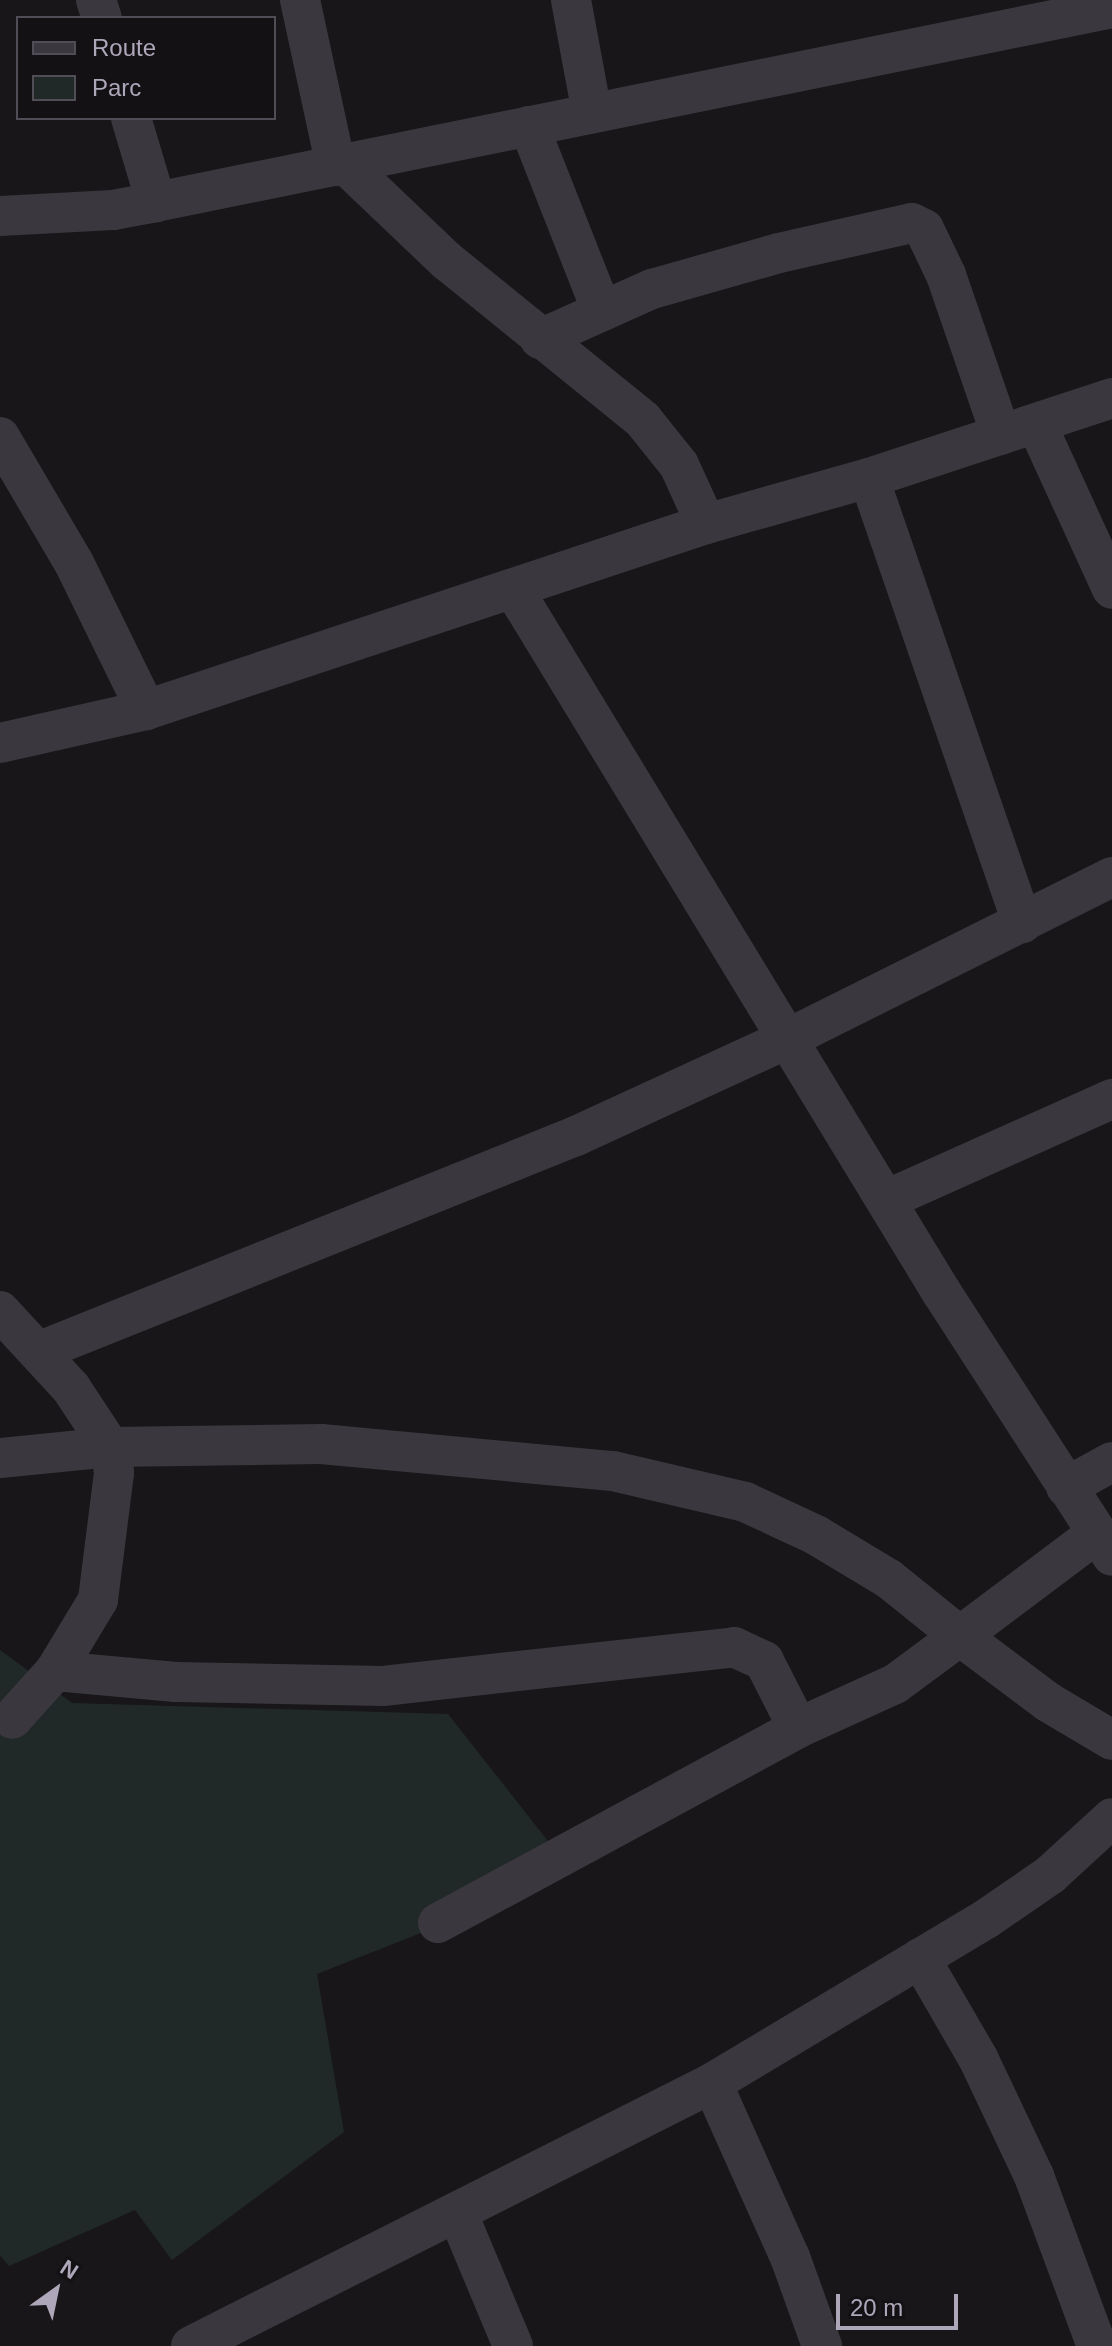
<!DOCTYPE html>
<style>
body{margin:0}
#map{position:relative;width:1112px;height:2346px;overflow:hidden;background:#181619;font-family:Helvetica,sans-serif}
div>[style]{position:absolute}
.green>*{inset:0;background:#202928}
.street>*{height:40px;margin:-20px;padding:0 20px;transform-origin:20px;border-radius:20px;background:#3b373e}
span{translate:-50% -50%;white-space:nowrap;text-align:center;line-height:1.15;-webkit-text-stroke:6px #131114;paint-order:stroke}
.legend{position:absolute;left:16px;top:16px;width:260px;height:104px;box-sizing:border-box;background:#131114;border:2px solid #514d56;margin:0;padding:10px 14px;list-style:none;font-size:24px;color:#aea7ba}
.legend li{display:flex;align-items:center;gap:16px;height:40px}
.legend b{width:40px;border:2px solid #514d56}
.north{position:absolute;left:16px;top:2250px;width:80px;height:80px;-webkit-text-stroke:6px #131114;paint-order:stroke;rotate:33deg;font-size:22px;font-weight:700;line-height:32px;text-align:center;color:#aea7ba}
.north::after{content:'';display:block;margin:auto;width:28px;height:36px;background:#aea7ba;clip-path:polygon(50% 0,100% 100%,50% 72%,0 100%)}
.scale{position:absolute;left:836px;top:2294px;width:122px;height:36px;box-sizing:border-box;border:4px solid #aea7ba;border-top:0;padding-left:10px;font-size:24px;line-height:28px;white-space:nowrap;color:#aea7ba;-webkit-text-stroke:6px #131114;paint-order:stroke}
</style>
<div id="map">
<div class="green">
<div style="clip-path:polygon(0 1650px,72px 1703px,448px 1714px,573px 1873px,317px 1974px,344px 2132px,172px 2260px,135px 2210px,9px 2266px,0 2255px)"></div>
</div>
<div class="street">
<div style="left:96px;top:0;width:19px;rotate:72deg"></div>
<div style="left:300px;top:0;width:170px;rotate:77.8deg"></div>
<div style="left:571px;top:0;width:115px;rotate:79.5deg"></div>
<div style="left:131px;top:118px;width:88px;rotate:73.4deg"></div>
<div style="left:529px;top:126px;width:199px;rotate:68.5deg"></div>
<div style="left:345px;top:164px;width:141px;rotate:43.6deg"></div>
<div style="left:447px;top:261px;width:252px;rotate:39deg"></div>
<div style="left:643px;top:420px;width:58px;rotate:51.3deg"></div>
<div style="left:679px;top:465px;width:65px;rotate:65.4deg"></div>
<div style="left:0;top:216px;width:113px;rotate:-3deg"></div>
<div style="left:113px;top:210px;width:44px;rotate:-10.5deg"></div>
<div style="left:156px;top:202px;width:975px;rotate:-11.47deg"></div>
<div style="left:540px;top:339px;width:123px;rotate:-24.1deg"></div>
<div style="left:652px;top:289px;width:132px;rotate:-15.8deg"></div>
<div style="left:779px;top:253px;width:136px;rotate:-12.7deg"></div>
<div style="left:912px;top:223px;width:13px;rotate:27deg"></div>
<div style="left:924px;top:229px;width:51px;rotate:64.4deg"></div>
<div style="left:946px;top:275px;width:169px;rotate:71deg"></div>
<div style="left:1037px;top:425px;width:180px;rotate:65.4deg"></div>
<div style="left:0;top:437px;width:146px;rotate:59.6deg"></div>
<div style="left:74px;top:563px;width:164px;rotate:63.9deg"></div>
<div style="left:869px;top:478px;width:471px;rotate:71deg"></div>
<div style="left:514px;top:590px;width:823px;rotate:58.67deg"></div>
<div style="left:942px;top:1293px;width:313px;rotate:57.1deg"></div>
<div style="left:0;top:743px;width:150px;rotate:-12.7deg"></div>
<div style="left:146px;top:710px;width:590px;rotate:-18.37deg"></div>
<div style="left:706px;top:524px;width:169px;rotate:-15.8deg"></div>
<div style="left:869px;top:478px;width:256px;rotate:-18.2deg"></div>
<div style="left:886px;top:1200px;width:248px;rotate:-24.1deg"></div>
<div style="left:0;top:1311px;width:105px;rotate:47.3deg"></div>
<div style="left:71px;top:1388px;width:71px;rotate:56.5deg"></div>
<div style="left:110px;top:1447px;width:26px;rotate:81deg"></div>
<div style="left:114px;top:1473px;width:128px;rotate:97.2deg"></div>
<div style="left:98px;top:1600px;width:83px;rotate:121.2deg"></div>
<div style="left:55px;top:1671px;width:64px;rotate:131.9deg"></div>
<div style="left:40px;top:1351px;width:578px;rotate:-21.86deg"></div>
<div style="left:576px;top:1136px;width:234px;rotate:-24.7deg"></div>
<div style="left:789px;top:1038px;width:361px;rotate:-26.5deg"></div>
<div style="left:0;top:1458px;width:111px;rotate:-5.7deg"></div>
<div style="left:110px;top:1447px;width:211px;rotate:-0.8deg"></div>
<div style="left:321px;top:1444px;width:293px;rotate:5.3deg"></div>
<div style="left:613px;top:1471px;width:136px;rotate:13.2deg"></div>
<div style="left:745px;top:1502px;width:78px;rotate:24.9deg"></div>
<div style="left:816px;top:1535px;width:85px;rotate:31.1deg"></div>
<div style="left:889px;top:1579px;width:91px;rotate:38.8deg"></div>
<div style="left:960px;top:1636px;width:170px;rotate:-36.9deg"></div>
<div style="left:1066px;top:1487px;width:52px;rotate:-28.5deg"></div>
<div style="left:55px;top:1671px;width:121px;rotate:5.2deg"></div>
<div style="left:176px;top:1682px;width:207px;rotate:1.1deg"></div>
<div style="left:383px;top:1686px;width:353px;rotate:-6.3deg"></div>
<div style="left:734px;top:1647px;width:33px;rotate:25deg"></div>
<div style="left:764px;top:1661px;width:75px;rotate:63.1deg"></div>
<div style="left:438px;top:1923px;width:409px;rotate:-28.4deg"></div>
<div style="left:798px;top:1728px;width:107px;rotate:-24.4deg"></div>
<div style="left:895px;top:1684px;width:81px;rotate:-36.4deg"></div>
<div style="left:960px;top:1636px;width:110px;rotate:36.9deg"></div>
<div style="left:1048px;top:1702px;width:74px;rotate:30.7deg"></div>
<div style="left:920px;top:1958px;width:116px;rotate:59.9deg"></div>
<div style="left:978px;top:2058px;width:131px;rotate:64.6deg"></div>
<div style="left:1034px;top:2176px;width:181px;rotate:69.7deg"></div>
<div style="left:712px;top:2083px;width:191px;rotate:65.9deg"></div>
<div style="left:790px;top:2257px;width:95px;rotate:70.2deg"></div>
<div style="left:457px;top:2212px;width:145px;rotate:67.3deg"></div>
<div style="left:191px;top:2346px;width:584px;rotate:-26.78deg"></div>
<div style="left:712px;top:2083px;width:319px;rotate:-30.9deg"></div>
<div style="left:986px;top:1919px;width:78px;rotate:-34.5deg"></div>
<div style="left:1050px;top:1875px;width:84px;rotate:-42.6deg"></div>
</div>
<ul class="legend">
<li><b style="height:10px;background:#3b373e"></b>Route</li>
<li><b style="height:22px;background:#202928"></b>Parc</li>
</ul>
<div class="north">N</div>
<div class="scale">20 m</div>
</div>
